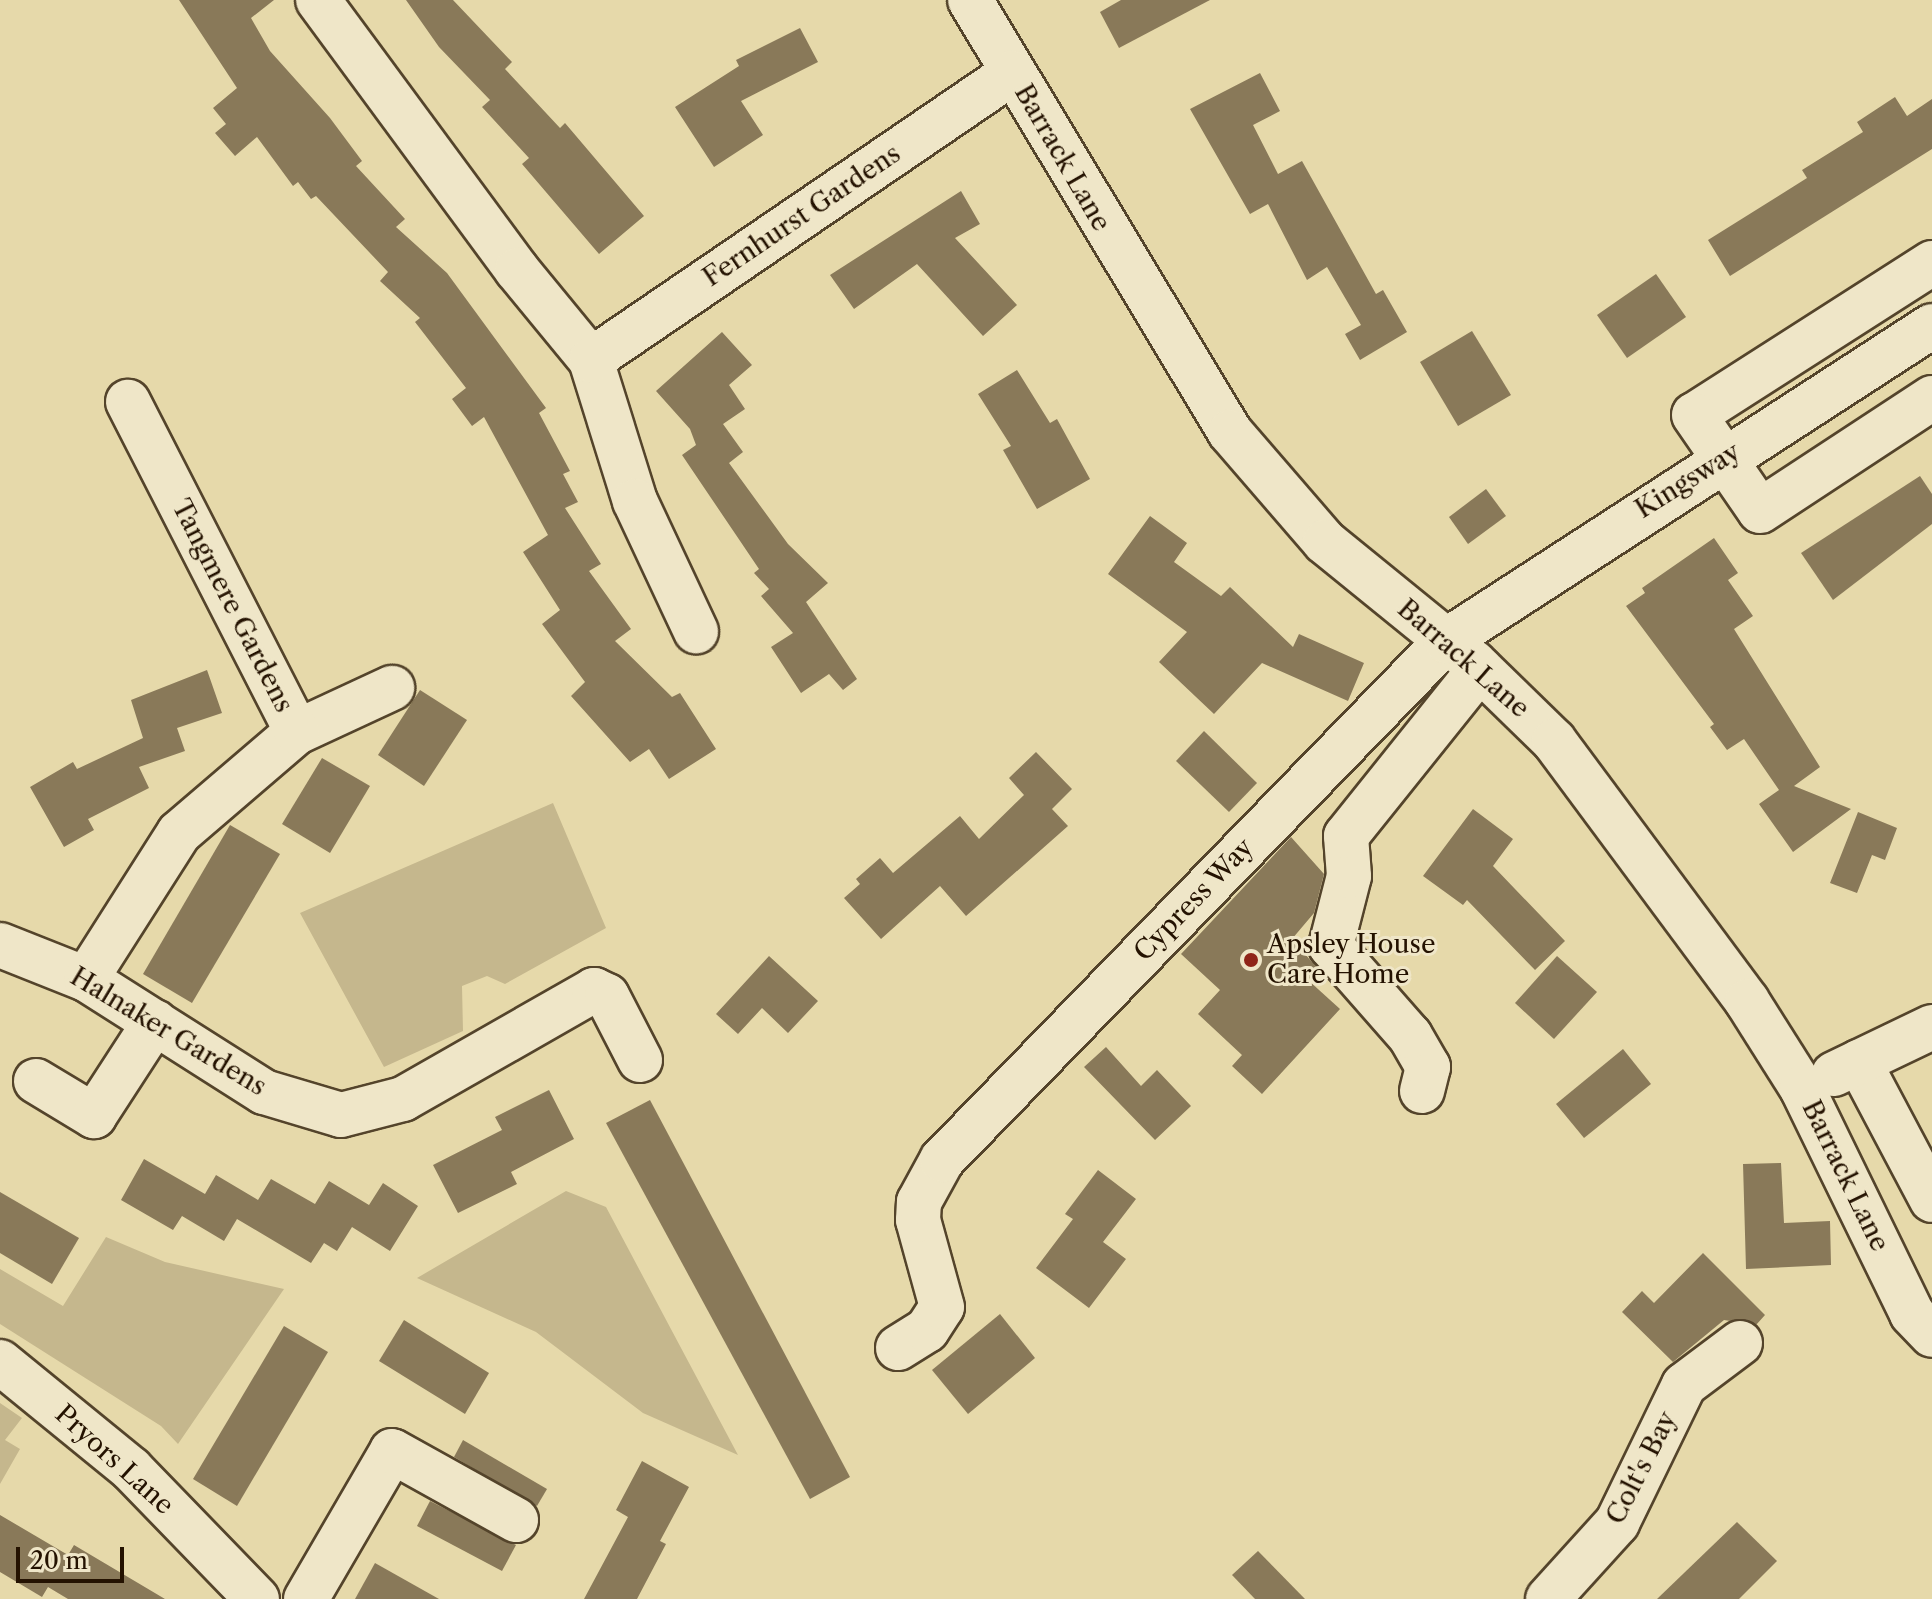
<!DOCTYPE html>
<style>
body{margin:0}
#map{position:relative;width:1932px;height:1599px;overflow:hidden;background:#e6d9aa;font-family:"Libre Caslon Text",serif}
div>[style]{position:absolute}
.green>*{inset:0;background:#c5b78d}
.building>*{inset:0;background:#897959}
.roads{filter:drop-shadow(2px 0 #54442b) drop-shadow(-2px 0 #54442b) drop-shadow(0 2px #54442b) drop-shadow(0 -2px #54442b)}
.minor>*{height:44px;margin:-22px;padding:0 22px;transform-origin:22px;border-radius:22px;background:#efe6c8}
.dots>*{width:22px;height:22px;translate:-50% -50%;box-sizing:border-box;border:4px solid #efe6c8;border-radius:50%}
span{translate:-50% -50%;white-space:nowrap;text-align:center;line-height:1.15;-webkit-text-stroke:6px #efe6c8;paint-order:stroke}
.street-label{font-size:26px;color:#241201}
.poi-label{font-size:26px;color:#241201}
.left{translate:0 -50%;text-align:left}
.scale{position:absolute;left:16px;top:1547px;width:108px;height:36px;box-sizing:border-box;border:4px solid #241201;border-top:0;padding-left:10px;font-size:24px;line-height:28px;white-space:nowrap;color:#241201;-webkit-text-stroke:6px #efe6c8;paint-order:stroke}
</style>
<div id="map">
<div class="green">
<div style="clip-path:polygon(553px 803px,606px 928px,505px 984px,487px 976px,462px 986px,463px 1031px,384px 1067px,300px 913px)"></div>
<div style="clip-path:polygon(566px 1191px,606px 1207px,738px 1455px,643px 1413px,536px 1332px,417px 1278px)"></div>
<div style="clip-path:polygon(106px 1237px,165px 1262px,284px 1289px,178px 1444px,161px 1426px,0 1324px,0 1269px,63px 1306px)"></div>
<div style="clip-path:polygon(0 1403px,22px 1418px,5px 1440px,20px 1449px,0 1484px)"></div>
</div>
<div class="building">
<div style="clip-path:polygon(179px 0,274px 0,251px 18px,270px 51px,330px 118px,362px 161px,356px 166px,405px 219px,396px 227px,447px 273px,546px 408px,539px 413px,570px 471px,563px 474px,578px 502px,565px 508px,601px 564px,589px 571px,631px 629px,615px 641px,672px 697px,680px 693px,716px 749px,669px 779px,649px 749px,630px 762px,571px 696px,585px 682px,542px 624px,560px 610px,523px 552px,548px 535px,484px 417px,472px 426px,452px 399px,466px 388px,415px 322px,420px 318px,380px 281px,388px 272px,316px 196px,311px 199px,298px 182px,293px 186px,257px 137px,235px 156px,215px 133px,226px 124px,213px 108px,237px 88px)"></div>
<div style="clip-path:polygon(406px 0,453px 0,512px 62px,505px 69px,560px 128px,565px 123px,644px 216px,599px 254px,522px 164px,529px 158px,482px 107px,490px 100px,439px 47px)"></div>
<div style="clip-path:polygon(1121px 0,1210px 0,1119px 48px,1100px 12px)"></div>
<div style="clip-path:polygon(800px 28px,818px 62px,741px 101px,763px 135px,714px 167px,675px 107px,739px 66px,736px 60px)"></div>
<div style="clip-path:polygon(1260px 73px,1280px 111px,1253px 125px,1278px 174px,1302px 161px,1376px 294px,1383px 290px,1407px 332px,1360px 360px,1345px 334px,1361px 325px,1327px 267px,1307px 280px,1268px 204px,1250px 214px,1190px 109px)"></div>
<div style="clip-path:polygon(1895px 97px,1907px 116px,1932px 99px,1932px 149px,1730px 276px,1708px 240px,1807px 178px,1802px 170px,1863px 132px,1857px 122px)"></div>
<div style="clip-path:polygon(961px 191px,980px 224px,955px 238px,1017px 305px,983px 336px,917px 264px,854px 309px,830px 275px)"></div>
<div style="clip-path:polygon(1656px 274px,1686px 317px,1627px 358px,1597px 315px)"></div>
<div style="clip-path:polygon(1472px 331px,1511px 395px,1458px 426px,1420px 362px)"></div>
<div style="clip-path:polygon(722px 332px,752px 365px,729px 385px,745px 409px,723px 424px,743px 452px,729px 463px,788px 544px,828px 583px,806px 602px,857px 679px,843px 690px,829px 674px,801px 693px,771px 647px,793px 633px,761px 596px,769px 589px,754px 573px,759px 569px,682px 455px,696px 445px,690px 429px,656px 391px)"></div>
<div style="clip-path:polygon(1017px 370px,1050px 423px,1057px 419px,1090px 479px,1037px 509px,1003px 450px,1011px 446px,978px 394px)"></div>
<div style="clip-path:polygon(1920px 476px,1932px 494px,1932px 524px,1833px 600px,1801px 553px)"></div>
<div style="clip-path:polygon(1486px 489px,1506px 516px,1468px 544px,1449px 517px)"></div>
<div style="clip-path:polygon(1150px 516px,1187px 543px,1174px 562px,1221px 596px,1230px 587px,1293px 647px,1299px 634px,1364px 663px,1348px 701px,1262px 663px,1214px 714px,1159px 662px,1187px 632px,1108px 574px)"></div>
<div style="clip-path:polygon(1714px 538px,1738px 573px,1728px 580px,1753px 616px,1734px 629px,1820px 767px,1794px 786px,1851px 809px,1793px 852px,1759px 804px,1779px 790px,1744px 739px,1727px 750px,1710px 727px,1714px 724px,1626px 606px,1645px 593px,1642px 588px)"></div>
<div style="clip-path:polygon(207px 670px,222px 713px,177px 728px,185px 751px,139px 767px,149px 788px,88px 819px,94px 830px,64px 847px,30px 787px,73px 762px,77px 769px,143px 738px,131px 700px)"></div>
<div style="clip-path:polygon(420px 690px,467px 720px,424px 786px,378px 755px)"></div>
<div style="clip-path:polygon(1204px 731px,1257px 783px,1229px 812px,1176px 761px)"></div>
<div style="clip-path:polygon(1036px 752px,1072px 789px,1052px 809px,1068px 826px,966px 916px,940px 886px,881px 939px,844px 898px,860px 884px,856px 879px,880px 858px,893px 873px,960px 816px,979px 839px,1024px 795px,1009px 778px)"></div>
<div style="clip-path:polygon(322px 758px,370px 786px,330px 853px,282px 824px)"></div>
<div style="clip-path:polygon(1473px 809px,1513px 839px,1493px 866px,1565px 941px,1535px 970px,1467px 900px,1463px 905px,1423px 876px)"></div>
<div style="clip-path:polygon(1858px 812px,1897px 828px,1885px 860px,1872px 855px,1857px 893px,1830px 883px)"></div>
<div style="clip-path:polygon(230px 825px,280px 854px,192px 1003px,143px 974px)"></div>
<div style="clip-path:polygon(1291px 837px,1324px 874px,1314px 913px,1292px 939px,1318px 969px,1308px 980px,1340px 1009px,1262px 1094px,1232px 1066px,1242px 1055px,1198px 1014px,1220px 990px,1181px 954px)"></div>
<div style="clip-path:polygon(769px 956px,818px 1001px,788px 1033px,762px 1008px,738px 1034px,716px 1014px)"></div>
<div style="clip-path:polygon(1557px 956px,1597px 992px,1554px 1039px,1515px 1003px)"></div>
<div style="clip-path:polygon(1106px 1047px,1141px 1086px,1157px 1070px,1191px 1106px,1155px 1140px,1084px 1067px)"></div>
<div style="clip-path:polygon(1623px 1049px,1651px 1084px,1584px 1138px,1556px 1104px)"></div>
<div style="clip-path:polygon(549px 1090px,574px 1139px,511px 1172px,517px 1184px,458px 1213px,433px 1165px,502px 1130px,495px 1117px)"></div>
<div style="clip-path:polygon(650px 1100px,850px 1477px,810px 1499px,606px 1123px)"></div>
<div style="clip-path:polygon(144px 1159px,205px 1194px,216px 1175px,258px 1200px,271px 1179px,315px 1204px,329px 1181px,369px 1205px,383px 1183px,418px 1206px,390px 1251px,352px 1227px,337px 1251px,324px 1243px,311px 1263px,237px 1219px,224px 1241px,182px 1216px,173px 1230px,121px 1200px)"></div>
<div style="clip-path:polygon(1781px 1163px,1784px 1223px,1830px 1221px,1831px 1265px,1746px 1269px,1743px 1164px)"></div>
<div style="clip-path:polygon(1098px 1170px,1136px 1199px,1103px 1242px,1126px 1259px,1089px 1308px,1036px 1268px,1073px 1219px,1065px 1214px)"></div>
<div style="clip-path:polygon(0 1192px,79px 1238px,52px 1284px,0 1253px)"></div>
<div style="clip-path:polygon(1703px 1253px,1765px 1315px,1756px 1325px,1724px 1320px,1673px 1362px,1622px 1312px,1642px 1291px,1654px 1303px)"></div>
<div style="clip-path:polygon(1000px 1314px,1035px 1358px,968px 1414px,932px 1370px)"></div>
<div style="clip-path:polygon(404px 1320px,489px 1373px,465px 1414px,379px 1361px)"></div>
<div style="clip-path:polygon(284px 1326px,328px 1352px,237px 1506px,193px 1479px)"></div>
<div style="clip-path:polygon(463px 1440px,547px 1489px,537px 1506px,454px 1457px)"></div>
<div style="clip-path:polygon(642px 1461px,689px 1487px,660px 1541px,666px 1544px,637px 1599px,584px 1599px,628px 1517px,616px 1510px)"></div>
<div style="clip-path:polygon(430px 1501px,516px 1545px,502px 1571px,417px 1526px)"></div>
<div style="clip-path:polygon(0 1515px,68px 1555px,74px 1545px,165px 1599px,68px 1599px,48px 1587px,42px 1597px,0 1572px)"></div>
<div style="clip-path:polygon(1737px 1522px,1777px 1561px,1739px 1599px,1657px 1599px)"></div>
<div style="clip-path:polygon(1258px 1551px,1305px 1599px,1255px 1599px,1232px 1575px)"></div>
<div style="clip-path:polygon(375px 1563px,439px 1599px,355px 1599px)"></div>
</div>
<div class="roads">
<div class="minor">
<div style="left:318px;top:0;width:335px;rotate:53.6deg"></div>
<div style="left:517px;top:270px;width:117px;rotate:50.6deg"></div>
<div style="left:591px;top:360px;width:148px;rotate:72.7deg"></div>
<div style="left:635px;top:501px;width:144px;rotate:64.9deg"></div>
<div style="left:970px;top:0;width:504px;rotate:58.96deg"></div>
<div style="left:1230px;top:432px;width:145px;rotate:49.2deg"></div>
<div style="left:1325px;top:542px;width:192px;rotate:39.1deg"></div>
<div style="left:1474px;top:663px;width:112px;rotate:44.3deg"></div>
<div style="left:1554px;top:741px;width:324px;rotate:53.4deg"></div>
<div style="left:1747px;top:1001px;width:103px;rotate:57.7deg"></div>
<div style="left:1802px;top:1088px;width:251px;rotate:64deg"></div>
<div style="left:1912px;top:1314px;width:29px;rotate:46deg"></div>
<div style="left:1932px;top:263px;width:282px;rotate:147.4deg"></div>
<div style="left:1694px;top:415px;width:116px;rotate:55.5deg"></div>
<div style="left:1760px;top:511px;width:206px;rotate:-33.3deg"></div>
<div style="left:591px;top:360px;width:510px;rotate:-34.28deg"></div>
<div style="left:297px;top:732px;width:105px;rotate:-24.9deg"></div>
<div style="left:0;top:945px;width:92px;rotate:21.6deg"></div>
<div style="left:86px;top:979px;width:211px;rotate:32.4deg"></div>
<div style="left:264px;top:1092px;width:80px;rotate:16.6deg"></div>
<div style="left:341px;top:1115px;width:64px;rotate:-14.5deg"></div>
<div style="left:403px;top:1099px;width:220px;rotate:-29.7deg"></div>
<div style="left:594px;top:990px;width:14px;rotate:25deg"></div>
<div style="left:607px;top:996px;width:72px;rotate:62.7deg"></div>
<div style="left:86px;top:979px;width:173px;rotate:-57.5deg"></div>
<div style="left:179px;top:833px;width:155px;rotate:-40.6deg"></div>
<div style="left:297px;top:732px;width:371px;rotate:-117.1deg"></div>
<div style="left:1859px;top:1062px;width:156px;rotate:62.1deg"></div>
<div style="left:1834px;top:1074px;width:109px;rotate:-25.6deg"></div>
<div style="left:36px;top:1081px;width:68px;rotate:31.1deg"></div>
<div style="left:94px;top:1116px;width:112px;rotate:-57deg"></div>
<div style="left:1422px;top:1091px;width:25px;rotate:-76deg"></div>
<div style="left:1428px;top:1067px;width:36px;rotate:-120deg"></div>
<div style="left:1410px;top:1036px;width:120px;rotate:-131.3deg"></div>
<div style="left:1331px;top:946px;width:72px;rotate:-75.6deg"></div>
<div style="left:1349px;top:876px;width:40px;rotate:-94.3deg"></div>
<div style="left:1346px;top:836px;width:214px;rotate:-51.3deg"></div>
<div style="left:898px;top:1348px;width:34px;rotate:-32deg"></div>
<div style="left:927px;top:1330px;width:27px;rotate:-57deg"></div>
<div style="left:942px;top:1307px;width:90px;rotate:-105.4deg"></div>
<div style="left:918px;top:1220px;width:18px;rotate:-87deg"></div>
<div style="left:919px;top:1202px;width:48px;rotate:-61.3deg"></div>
<div style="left:942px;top:1160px;width:723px;rotate:-45.84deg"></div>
<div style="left:1446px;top:641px;width:579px;rotate:-32.95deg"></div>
<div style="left:0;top:1362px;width:169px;rotate:39.2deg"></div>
<div style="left:131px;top:1469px;width:181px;rotate:45.9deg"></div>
<div style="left:306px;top:1599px;width:171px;rotate:-59.8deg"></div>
<div style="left:392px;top:1451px;width:142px;rotate:29.1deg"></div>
<div style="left:1548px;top:1599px;width:103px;rotate:-47.8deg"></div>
<div style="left:1617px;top:1523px;width:153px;rotate:-64.1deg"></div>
<div style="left:1684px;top:1385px;width:70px;rotate:-36.9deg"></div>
</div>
</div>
<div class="dots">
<div style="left:1251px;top:960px;background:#8f2418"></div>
</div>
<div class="street-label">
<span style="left:1062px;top:158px;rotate:60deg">Barrack Lane</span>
<span style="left:802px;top:216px;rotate:-34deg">Fernhurst Gardens</span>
<span style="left:1688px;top:481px;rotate:-32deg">Kingsway</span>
<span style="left:232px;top:606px;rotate:63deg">Tangmere Gardens</span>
<span style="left:1463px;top:659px;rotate:41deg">Barrack Lane</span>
<span style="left:1194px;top:900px;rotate:-46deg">Cypress Way</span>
<span style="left:168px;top:1032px;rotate:31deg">Halnaker Gardens</span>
<span style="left:1845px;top:1176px;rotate:64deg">Barrack Lane</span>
<span style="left:114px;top:1460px;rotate:42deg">Pryors Lane</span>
<span style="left:1642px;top:1468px;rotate:-63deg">Colt's Bay</span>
</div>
<div class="poi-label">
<span class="left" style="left:1267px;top:960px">Apsley House<br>Care Home</span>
</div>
<div class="scale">20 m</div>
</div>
